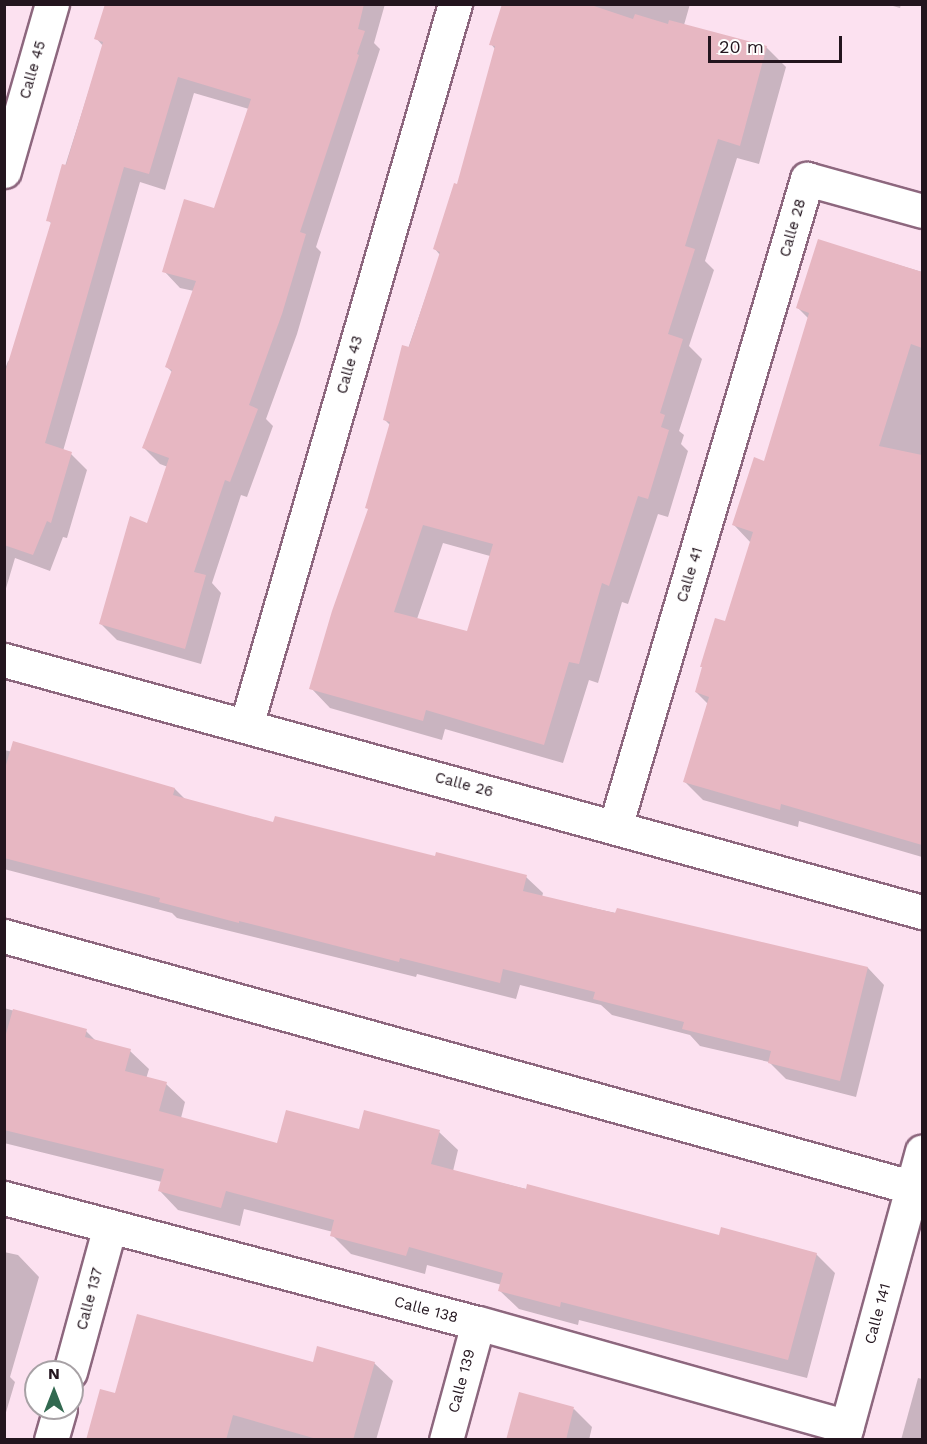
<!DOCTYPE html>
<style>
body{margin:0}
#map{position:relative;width:927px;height:1444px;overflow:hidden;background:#fce1f0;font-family:"Work Sans",sans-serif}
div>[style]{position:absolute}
.shadow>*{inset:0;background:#0003}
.building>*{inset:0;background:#e7b7c2}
.roads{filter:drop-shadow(2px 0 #8d677e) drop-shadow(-2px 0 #8d677e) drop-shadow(0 2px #8d677e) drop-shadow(0 -2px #8d677e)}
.minor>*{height:33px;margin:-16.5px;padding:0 16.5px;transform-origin:16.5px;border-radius:16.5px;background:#fff}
.tertiary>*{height:33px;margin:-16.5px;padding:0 16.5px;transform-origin:16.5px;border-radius:16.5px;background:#fff}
span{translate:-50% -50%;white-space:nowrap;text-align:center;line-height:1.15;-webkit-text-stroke:5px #fff;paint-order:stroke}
.street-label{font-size:15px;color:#23151e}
.frame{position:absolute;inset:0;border:6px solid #23151e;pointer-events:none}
.north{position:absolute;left:24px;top:1360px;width:60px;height:60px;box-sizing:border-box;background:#fff;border:2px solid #a7a1a5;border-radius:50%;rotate:0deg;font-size:16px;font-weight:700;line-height:24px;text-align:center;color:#23151e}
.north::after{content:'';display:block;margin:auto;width:21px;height:27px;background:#326950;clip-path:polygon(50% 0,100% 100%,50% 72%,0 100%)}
.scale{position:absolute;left:708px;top:36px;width:134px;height:27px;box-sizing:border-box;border:3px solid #23151e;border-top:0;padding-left:8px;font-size:18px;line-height:21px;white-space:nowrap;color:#23151e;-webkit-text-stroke:4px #fff;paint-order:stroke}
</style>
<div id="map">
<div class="shadow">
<div style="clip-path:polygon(285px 4px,385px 4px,374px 43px,380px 49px,316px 247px,321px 252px,297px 334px,266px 419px,273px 426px,247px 497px,241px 495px,212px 583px,221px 593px,201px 664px,117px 640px,100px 623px,148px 525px,168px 467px,160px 464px,144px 448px,173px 373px,167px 367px,194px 291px,180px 288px,164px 271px,215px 210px,249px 109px,194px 93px,165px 190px,140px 182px,63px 451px,71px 454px,87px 470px,67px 538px,63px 537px,50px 571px,15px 558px,4px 595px,4px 372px,8px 361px,10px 362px,52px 224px,48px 220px,103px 46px,96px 38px)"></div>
<div style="clip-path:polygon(evenodd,504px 4px,690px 4px,684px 25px,766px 47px,786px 67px,759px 164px,737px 158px,705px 261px,714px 270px,689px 346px,702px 359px,679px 431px,684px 435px,681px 444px,688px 451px,668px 517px,658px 514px,628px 604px,622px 602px,598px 683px,589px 680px,563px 763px,445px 729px,442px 740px,330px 708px,311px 688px,369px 510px,391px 426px,384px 419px,440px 255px,435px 249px,458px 186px,495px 49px,491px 44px,504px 4px,443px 543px,490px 556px,468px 633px,417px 619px,443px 543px)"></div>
<div style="clip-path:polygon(886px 4px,901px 4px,900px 8px)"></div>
<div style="clip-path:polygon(819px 241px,922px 272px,922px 857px,799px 821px,798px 827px,703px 800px,685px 782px,708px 704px,696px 692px,726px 623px,751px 543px,734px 525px,765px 462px,809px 319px,798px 308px)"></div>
<div style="clip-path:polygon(4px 750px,175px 789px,186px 800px,274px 824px,526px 877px,543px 893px,542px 897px,868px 968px,884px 985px,856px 1097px,786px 1079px,769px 1062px,700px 1046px,690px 1035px,612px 1015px,601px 1005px,520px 985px,516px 999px,417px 974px,416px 977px,177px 918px,172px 913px,4px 869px)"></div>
<div style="clip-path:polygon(4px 1008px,86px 1031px,97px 1042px,130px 1051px,149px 1069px,146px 1079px,166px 1084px,185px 1102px,181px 1118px,278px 1145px,360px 1131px,439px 1132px,458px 1150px,453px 1171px,720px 1237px,816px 1254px,835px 1273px,807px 1378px,579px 1320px,578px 1325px,519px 1309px,500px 1291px,502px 1285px,427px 1265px,425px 1274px,351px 1254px,332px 1235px,333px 1232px,244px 1209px,240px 1226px,178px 1210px,160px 1191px,162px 1182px,4px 1143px)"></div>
<div style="clip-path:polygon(4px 1252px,18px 1255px,39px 1277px,10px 1377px,15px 1382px,4px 1419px)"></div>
<div style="clip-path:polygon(374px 1363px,393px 1381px,376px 1440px,87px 1440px,116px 1395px,314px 1364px)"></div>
<div style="clip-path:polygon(918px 1378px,922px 1379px,922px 1440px,901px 1440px)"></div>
<div style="clip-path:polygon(574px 1409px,592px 1427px,589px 1440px,508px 1440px)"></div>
</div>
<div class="building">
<div style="clip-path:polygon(105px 4px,364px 4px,358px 29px,365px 31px,357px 54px,359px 55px,300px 232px,306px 234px,282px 314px,249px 405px,258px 409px,230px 482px,225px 480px,194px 572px,206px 575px,185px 649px,99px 624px,130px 516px,147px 523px,169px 458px,142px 448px,172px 370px,165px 367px,196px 281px,162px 272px,184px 199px,214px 208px,251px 99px,178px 77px,149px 174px,124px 167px,45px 443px,72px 452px,51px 523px,47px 521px,33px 555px,4px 545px,4px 376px,51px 222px,46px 221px,62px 164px,66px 165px,103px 42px,94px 39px)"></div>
<div style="clip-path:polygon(evenodd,502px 4px,588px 4px,633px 19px,635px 14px,668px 24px,669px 20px,767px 46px,740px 146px,718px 139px,685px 246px,695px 249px,668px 334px,683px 339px,660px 413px,665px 415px,661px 427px,669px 430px,648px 499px,638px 496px,609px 586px,602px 583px,579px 664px,569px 662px,544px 745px,426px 710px,423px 721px,309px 689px,332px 611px,368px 509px,365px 508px,390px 422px,383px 420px,402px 345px,409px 347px,440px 252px,433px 249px,454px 183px,457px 184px,495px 46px,489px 45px,502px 4px,423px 525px,493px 544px,467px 631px,394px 612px,423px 525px)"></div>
<div style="clip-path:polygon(818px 239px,922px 272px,922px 348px,911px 344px,879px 446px,922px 455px,922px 845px,781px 804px,780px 810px,683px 782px,709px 697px,695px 692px,702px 667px,700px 667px,715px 618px,725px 621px,753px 532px,732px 525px,754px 457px,764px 461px,809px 313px,796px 308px)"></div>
<div style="clip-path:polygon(13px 741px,175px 788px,173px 795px,273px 822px,275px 816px,435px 856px,436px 852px,527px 875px,523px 891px,615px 913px,617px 908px,868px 967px,840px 1081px,768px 1063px,771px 1051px,682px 1029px,684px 1022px,593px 999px,595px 992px,503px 969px,500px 983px,400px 958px,399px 962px,239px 921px,239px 923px,159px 902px,160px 898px,4px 858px,4px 772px)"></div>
<div style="clip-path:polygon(13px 1009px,87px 1029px,85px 1037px,131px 1049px,125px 1071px,167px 1082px,159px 1111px,277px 1143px,286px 1110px,359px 1129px,364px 1110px,440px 1130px,431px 1164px,526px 1189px,527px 1184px,719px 1235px,721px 1227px,817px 1253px,788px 1360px,561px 1302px,560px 1307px,498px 1291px,503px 1273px,409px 1247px,406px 1256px,330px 1236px,334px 1220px,226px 1191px,221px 1208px,158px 1191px,164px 1169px,4px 1130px,4px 1041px)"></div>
<div style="clip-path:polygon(137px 1314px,313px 1362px,317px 1346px,375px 1362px,353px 1440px,320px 1440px,233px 1415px,226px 1440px,86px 1440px,100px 1389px,115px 1393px)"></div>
<div style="clip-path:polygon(519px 1392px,574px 1407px,566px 1440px,506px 1440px)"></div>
</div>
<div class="roads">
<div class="minor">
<div style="left:4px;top:171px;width:174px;rotate:-74deg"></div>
<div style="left:4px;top:660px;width:952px;rotate:15.35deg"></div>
<div style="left:246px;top:726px;width:752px;rotate:-73.86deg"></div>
<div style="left:615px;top:827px;width:676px;rotate:-73.5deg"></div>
<div style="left:807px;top:179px;width:119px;rotate:15.5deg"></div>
<div style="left:4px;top:1198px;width:490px;rotate:14.8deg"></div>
<div style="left:478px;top:1323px;width:383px;rotate:15.7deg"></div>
<div style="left:70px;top:1372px;width:151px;rotate:-74.7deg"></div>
<div style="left:51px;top:1440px;width:33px;rotate:-74deg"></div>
<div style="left:446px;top:1440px;width:121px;rotate:-74.7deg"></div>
<div style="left:843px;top:1440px;width:299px;rotate:-74.7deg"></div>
</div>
<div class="tertiary">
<div style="left:4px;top:936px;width:952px;rotate:15.47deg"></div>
</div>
</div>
<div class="street-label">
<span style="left:33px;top:70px;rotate:-74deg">Calle 45</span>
<span style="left:793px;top:228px;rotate:-74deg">Calle 28</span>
<span style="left:350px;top:365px;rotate:-74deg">Calle 43</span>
<span style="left:690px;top:575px;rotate:-73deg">Calle 41</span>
<span style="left:464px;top:785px;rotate:15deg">Calle 26</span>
<span style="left:90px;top:1299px;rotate:-75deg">Calle 137</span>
<span style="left:426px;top:1310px;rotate:15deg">Calle 138</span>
<span style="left:878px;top:1314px;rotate:-75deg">Calle 141</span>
<span style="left:462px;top:1381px;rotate:-75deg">Calle 139</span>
</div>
<div class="frame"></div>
<div class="north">N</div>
<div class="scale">20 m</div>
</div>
